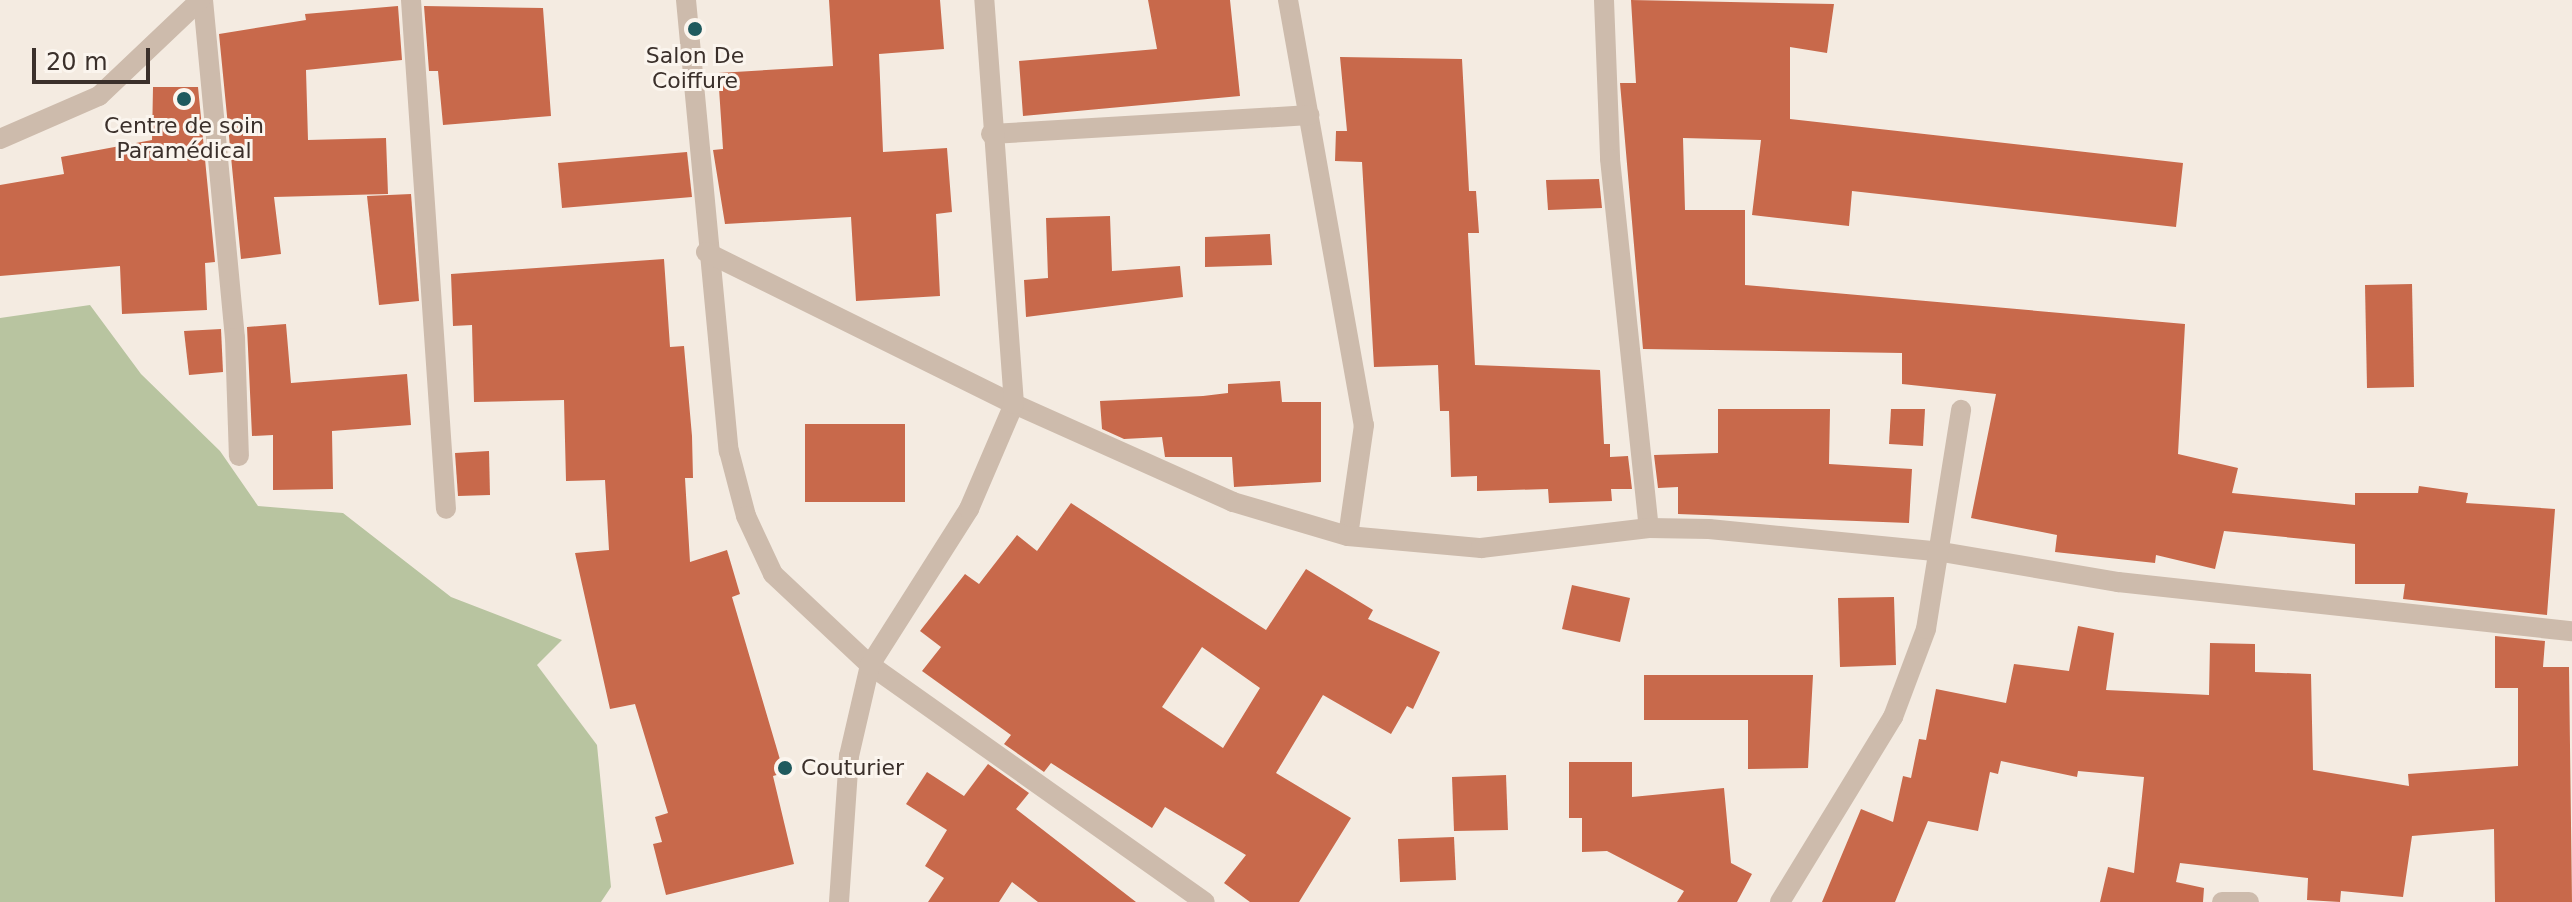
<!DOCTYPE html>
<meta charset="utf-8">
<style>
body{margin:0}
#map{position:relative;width:2572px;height:902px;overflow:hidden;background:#f4ebe1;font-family:"DejaVu Sans",sans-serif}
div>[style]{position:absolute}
.green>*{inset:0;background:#b8c4a0}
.building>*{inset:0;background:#c8694b}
.minor>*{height:20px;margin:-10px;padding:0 10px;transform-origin:10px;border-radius:10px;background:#cdbbac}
.dots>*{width:22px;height:22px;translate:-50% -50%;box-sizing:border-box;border:4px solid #fbf5ee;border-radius:50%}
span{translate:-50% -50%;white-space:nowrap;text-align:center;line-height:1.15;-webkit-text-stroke:6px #fbf5ee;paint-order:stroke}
.poi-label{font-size:22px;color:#3b302b}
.left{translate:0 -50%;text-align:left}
.scale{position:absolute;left:32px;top:48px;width:118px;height:36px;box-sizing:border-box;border:4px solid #3b302b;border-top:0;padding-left:10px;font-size:24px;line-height:28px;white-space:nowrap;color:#3b302b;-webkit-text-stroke:6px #fbf5ee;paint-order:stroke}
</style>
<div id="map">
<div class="green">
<div style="clip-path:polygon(90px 305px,141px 374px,220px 451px,258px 506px,343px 513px,451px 597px,562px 640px,537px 665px,597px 745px,611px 887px,601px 902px,0 902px,0 318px)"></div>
</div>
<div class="building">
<div style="clip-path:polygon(829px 0,940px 0,944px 49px,879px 54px,883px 152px,947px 148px,952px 212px,936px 214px,940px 296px,856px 301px,851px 217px,725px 224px,713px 150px,723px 149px,718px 73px,833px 66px)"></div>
<div style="clip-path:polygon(1148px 0,1230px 0,1240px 96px,1023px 116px,1019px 61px,1157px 49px)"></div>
<div style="clip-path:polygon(1631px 0,1834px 4px,1827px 53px,1790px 47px,1790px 119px,2183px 163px,2176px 227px,1852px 191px,1849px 226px,1752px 215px,1761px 140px,1683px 138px,1685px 210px,1745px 210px,1745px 285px,2185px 324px,2178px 454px,2238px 468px,2232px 493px,2355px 505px,2355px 493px,2418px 493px,2419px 486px,2468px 493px,2466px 503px,2555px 509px,2547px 615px,2403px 599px,2405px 584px,2355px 584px,2355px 544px,2224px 531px,2215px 569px,2156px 555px,2155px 563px,2055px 552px,2057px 535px,1971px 518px,1996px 394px,1902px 384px,1902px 353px,1643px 349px,1620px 83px,1636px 83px)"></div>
<div style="clip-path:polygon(398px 6px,402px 60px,306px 70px,308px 140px,386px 138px,388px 194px,274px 197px,281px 254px,241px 259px,219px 34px,306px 20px,305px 14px)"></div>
<div style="clip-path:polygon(424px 6px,543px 8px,551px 116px,443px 125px,438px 71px,429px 71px)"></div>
<div style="clip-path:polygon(1340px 57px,1462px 59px,1469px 191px,1476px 191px,1479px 233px,1468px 233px,1475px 365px,1600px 370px,1604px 444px,1610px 444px,1610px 457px,1628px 456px,1632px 489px,1611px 489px,1612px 501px,1549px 503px,1548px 489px,1477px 491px,1477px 476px,1451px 477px,1449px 411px,1440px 411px,1438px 365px,1374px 367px,1362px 162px,1335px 161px,1336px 131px,1347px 131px)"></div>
<div style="clip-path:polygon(153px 87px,198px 87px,215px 262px,205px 263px,207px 310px,122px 314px,120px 266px,0 276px,0 185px,64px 174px,61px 157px,152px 140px)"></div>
<div style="clip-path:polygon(687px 152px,692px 197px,562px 208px,558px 163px)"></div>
<div style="clip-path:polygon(1599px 179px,1602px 208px,1548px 210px,1546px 180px)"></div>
<div style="clip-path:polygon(411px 194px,419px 301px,379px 305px,367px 196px)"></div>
<div style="clip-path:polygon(1110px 216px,1112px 271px,1180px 266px,1183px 297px,1026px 317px,1024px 280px,1048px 278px,1046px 218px)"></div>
<div style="clip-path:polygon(1270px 234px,1272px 265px,1205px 267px,1205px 237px)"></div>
<div style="clip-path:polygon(664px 259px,670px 347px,684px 346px,692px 436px,693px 478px,685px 478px,690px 562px,727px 550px,740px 594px,732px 597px,784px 773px,773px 776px,794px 864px,666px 895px,653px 844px,662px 842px,655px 817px,668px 813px,635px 704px,610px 709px,575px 553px,609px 550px,605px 480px,566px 481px,564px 400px,474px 402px,472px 325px,453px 326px,451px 274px)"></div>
<div style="clip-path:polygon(2412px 284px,2414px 387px,2367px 388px,2365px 285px)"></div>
<div style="clip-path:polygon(286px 324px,291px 383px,407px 374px,411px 425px,332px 431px,333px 489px,273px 490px,273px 435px,252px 436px,247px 327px)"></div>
<div style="clip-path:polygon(221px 329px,223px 372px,189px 375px,184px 331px)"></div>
<div style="clip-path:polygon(1280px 381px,1282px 402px,1321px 402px,1321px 482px,1234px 487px,1232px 457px,1165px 457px,1162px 437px,1124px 439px,1102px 429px,1100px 401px,1203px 396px,1228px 393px,1228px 384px)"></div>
<div style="clip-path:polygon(1718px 409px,1830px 409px,1829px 464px,1912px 469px,1909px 523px,1678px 514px,1678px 487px,1658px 488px,1654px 455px,1718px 453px)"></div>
<div style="clip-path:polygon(1891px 409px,1925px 409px,1923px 446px,1889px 444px)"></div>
<div style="clip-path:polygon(805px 424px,905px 424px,905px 502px,805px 502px)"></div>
<div style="clip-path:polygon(489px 451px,490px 495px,458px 496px,455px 453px)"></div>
<div style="clip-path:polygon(evenodd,1071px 503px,1266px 630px,1306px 569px,1373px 610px,1368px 619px,1440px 652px,1413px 709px,1407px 706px,1391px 734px,1323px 695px,1276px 773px,1351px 818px,1299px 902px,1250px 902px,1224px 883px,1246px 855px,1165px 807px,1152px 828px,1051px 763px,1044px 772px,1004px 744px,1011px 735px,922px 671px,941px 647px,920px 631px,965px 574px,979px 584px,1017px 535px,1037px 551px,1071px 503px,1202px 647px,1260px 688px,1223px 748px,1162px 707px,1202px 647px)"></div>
<div style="clip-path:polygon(1572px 585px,1630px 598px,1620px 642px,1562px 629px)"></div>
<div style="clip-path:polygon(1894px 597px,1896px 665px,1840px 667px,1838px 598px)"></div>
<div style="clip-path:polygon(2078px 626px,2114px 633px,2106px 690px,2209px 695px,2210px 643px,2255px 644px,2255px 672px,2311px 674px,2313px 770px,2409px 786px,2408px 774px,2518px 766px,2518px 688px,2495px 688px,2495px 636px,2545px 641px,2543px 667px,2569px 667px,2572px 902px,2495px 902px,2494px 829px,2412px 836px,2403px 897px,2341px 891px,2340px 902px,2307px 900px,2308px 878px,2180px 863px,2176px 882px,2204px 888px,2203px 902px,2100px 902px,2108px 867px,2134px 873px,2144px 777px,2078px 771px,2077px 777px,2001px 761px,1998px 774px,1990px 772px,1978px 831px,1928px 821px,1895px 902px,1822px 902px,1861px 809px,1893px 822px,1903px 776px,1911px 778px,1919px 739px,1926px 740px,1936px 689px,2006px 703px,2014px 664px,2069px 671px)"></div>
<div style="clip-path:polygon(1644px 675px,1813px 675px,1808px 768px,1748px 769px,1748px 720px,1644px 720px)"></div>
<div style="clip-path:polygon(1569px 762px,1632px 762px,1632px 797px,1724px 788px,1731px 863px,1752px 874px,1737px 902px,1677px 902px,1684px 891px,1607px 851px,1582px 852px,1582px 818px,1569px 818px)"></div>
<div style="clip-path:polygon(988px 764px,1029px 793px,1016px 809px,1136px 902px,1038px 902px,1012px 882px,999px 902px,928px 902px,944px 878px,925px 866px,947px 830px,906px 804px,927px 772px,964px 796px)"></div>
<div style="clip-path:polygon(1506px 775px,1508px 830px,1454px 831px,1452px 777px)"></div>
<div style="clip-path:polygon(1454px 837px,1456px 880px,1400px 882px,1398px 839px)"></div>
</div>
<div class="minor">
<div style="left:203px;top:0;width:340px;rotate:84.6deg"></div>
<div style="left:235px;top:338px;width:118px;rotate:88.1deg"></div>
<div style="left:411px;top:0;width:510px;rotate:86.07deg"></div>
<div style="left:686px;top:0;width:453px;rotate:84.6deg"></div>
<div style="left:729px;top:451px;width:67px;rotate:75.3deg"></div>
<div style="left:746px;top:516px;width:64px;rotate:65deg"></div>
<div style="left:773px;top:574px;width:133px;rotate:43.2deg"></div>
<div style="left:870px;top:665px;width:410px;rotate:35.3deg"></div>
<div style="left:1288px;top:0;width:432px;rotate:79.9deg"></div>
<div style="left:1364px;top:425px;width:112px;rotate:98.2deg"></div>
<div style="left:1604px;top:0;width:159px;rotate:87.8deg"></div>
<div style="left:1610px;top:159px;width:371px;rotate:84deg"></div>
<div style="left:991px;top:134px;width:319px;rotate:-3.4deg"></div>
<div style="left:0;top:139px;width:108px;rotate:-23.5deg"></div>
<div style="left:99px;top:96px;width:139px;rotate:-43.5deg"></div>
<div style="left:706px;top:252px;width:343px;rotate:26.3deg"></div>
<div style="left:1014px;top:404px;width:240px;rotate:24.1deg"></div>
<div style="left:1233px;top:502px;width:120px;rotate:16.5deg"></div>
<div style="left:1348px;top:536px;width:134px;rotate:5.2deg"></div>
<div style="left:1481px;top:548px;width:169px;rotate:-6.8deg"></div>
<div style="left:1649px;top:528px;width:60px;rotate:1deg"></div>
<div style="left:1709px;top:529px;width:234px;rotate:5.6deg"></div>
<div style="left:1942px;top:552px;width:179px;rotate:9.7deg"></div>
<div style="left:2118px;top:582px;width:457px;rotate:6.2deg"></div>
<div style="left:839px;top:902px;width:146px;rotate:-86.1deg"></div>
<div style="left:849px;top:756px;width:93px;rotate:-77deg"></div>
<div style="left:870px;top:665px;width:185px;rotate:-57.6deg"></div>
<div style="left:969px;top:509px;width:114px;rotate:-66.8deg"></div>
<div style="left:1014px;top:404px;width:405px;rotate:-94.2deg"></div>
<div style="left:1780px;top:902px;width:217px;rotate:-58.6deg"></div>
<div style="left:1893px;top:717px;width:94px;rotate:-69.4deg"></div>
<div style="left:1926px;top:629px;width:222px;rotate:-80.9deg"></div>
<div style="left:2222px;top:902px;width:27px"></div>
</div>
<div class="dots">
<div style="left:695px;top:29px;background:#1f5a5e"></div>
<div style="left:184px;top:99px;background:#1f5a5e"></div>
<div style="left:785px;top:768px;background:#1f5a5e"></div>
</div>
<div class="poi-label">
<span style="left:695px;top:68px">Salon De<br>Coiffure</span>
<span style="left:184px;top:138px">Centre de soin<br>Paramédical</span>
<span class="left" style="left:801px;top:768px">Couturier</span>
</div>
<div class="scale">20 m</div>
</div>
